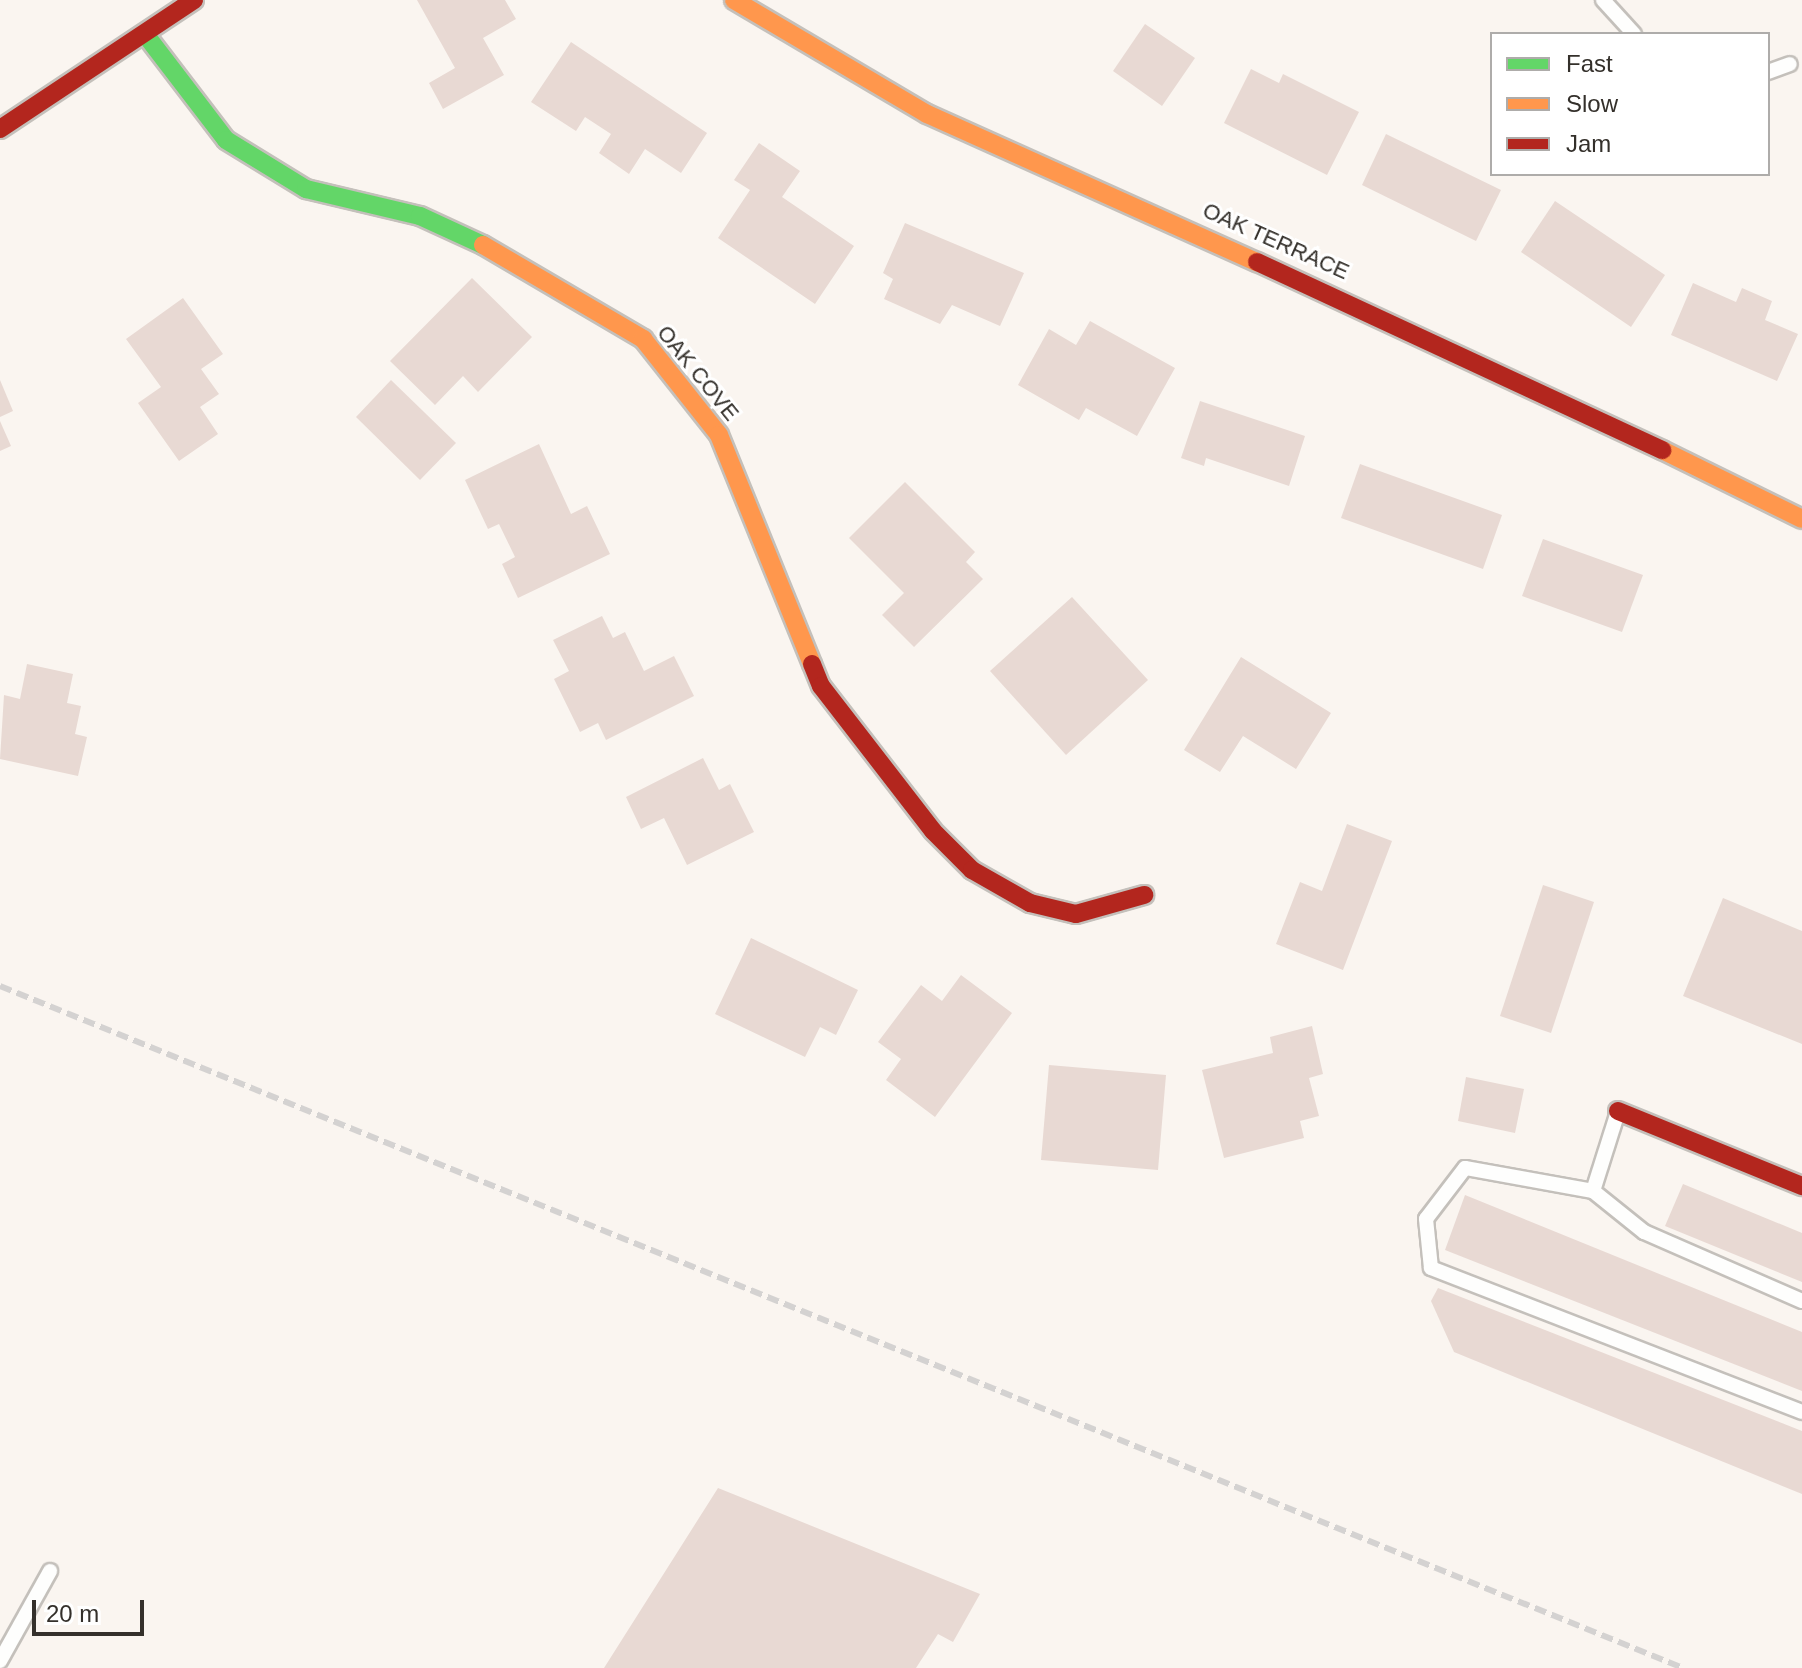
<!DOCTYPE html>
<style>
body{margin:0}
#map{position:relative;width:1802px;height:1668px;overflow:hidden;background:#faf5f0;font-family:Helvetica,sans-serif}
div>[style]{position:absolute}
.building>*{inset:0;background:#e8d9d3}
.roads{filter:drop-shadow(2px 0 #c4c0bb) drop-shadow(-2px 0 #c4c0bb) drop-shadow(0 2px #c4c0bb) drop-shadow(0 -2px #c4c0bb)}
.lane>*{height:14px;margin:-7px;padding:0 7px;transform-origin:7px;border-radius:7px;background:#fefefd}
.fast>*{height:18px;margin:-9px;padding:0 9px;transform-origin:9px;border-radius:9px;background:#63d668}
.slow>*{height:18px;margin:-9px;padding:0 9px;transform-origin:9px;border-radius:9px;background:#ff974d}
.jam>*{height:18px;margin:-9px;padding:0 9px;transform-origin:9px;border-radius:9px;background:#b3261e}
.rail>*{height:6px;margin-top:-3px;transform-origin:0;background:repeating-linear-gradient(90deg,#d4d2d1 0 12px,transparent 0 18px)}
span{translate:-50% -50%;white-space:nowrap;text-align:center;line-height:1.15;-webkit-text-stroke:6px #fff;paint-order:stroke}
.street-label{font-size:22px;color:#34302b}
.legend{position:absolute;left:1490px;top:32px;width:280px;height:144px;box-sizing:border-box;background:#fff;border:2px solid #aeacaa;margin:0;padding:10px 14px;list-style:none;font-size:24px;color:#34302b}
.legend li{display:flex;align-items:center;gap:16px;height:40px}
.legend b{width:40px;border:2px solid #aeacaa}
.scale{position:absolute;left:32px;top:1600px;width:112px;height:36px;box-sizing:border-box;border:4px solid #34302b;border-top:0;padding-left:10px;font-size:24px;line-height:28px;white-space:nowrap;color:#34302b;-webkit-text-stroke:6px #fff;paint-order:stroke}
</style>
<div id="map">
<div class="building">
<div style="clip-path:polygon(417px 0,505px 0,516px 19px,483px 38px,504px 75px,443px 109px,429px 83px,455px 68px)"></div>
<div style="clip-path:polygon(1145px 24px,1195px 58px,1162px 106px,1113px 71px)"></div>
<div style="clip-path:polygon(571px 42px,707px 133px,681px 173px,645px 149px,629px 174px,599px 153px,611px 134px,585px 117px,576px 131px,531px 102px)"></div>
<div style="clip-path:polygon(1251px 69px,1279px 83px,1283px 74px,1359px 112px,1327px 175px,1224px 123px)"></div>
<div style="clip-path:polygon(1386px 134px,1501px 190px,1476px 241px,1362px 185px)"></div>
<div style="clip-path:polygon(759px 143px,800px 171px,782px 197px,854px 246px,815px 304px,718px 238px,750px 190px,734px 180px)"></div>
<div style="clip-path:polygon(1555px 201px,1665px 275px,1631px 327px,1521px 252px)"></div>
<div style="clip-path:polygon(905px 223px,1024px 273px,1000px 326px,952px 305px,940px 324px,884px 299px,893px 279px,883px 273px)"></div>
<div style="clip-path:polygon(472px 278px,532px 337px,478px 392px,463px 376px,435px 405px,390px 361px)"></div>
<div style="clip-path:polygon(1693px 283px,1736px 302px,1742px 288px,1772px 301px,1765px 320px,1798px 334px,1777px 381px,1671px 335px)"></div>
<div style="clip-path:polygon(183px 298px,223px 354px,201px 369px,219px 394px,200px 407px,218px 434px,179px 461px,138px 403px,161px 387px,126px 339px)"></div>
<div style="clip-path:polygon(1090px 321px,1175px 368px,1137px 436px,1086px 408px,1079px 420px,1018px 385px,1049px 329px,1076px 345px)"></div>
<div style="clip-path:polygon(0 380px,13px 411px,0 417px)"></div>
<div style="clip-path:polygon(391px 380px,456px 443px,420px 480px,356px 417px)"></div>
<div style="clip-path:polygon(1200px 401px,1305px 436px,1289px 486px,1206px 458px,1204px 466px,1181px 458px)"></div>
<div style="clip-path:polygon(0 421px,11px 446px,0 451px)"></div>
<div style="clip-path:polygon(539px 444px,571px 514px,587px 506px,610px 554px,518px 598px,502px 564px,515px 557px,499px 524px,488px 529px,465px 480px)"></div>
<div style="clip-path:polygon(1360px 464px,1502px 515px,1483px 569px,1341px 518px)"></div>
<div style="clip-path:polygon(905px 482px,975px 552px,966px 562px,983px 579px,914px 647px,882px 615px,904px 593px,849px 538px)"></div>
<div style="clip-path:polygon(1543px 539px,1643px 575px,1622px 632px,1522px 596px)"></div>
<div style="clip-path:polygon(1072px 597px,1148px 680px,1066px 755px,990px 671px)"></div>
<div style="clip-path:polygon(602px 616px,613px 638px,625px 632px,644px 671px,674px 656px,694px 696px,606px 740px,598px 723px,580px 732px,554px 679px,569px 671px,553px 640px)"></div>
<div style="clip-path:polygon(1241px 657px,1331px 713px,1296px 769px,1243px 736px,1220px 772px,1184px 750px)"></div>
<div style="clip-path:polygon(27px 664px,73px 674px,67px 703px,81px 706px,75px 734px,87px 737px,78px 776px,0 759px,4px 695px,20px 699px)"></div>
<div style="clip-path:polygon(703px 758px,719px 790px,730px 784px,754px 832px,687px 865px,664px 818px,641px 829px,626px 797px)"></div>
<div style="clip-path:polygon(1347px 824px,1392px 841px,1343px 970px,1276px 944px,1300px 882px,1322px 891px)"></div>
<div style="clip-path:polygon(1543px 885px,1594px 902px,1551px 1033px,1500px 1016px)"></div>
<div style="clip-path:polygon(1723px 898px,1802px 931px,1802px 1044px,1683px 996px)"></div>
<div style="clip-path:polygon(751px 938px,858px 990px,836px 1035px,820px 1027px,805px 1057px,715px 1014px)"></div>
<div style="clip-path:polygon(961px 975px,1012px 1013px,935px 1117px,886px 1080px,901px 1059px,878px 1042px,921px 985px,942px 1001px)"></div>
<div style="clip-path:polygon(1312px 1026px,1323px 1074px,1309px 1078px,1319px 1116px,1300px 1121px,1304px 1138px,1224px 1158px,1202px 1070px,1273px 1053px,1270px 1037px)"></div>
<div style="clip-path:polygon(1049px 1065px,1166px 1075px,1158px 1170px,1041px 1160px)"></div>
<div style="clip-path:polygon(1466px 1077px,1524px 1089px,1515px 1133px,1458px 1121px)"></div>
<div style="clip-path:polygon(1683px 1184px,1802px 1233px,1802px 1282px,1665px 1226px)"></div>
<div style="clip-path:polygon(1465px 1195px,1802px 1332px,1802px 1391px,1445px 1250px)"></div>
<div style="clip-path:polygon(1438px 1288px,1802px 1431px,1802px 1494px,1454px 1352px,1431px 1301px)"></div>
<div style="clip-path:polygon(718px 1488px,980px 1594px,953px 1642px,938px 1634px,916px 1668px,604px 1668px)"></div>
</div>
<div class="roads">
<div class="lane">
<div style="left:1603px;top:0;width:46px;rotate:47.6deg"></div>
<div style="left:1768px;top:72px;width:23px;rotate:-20deg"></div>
<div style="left:1593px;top:1191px;width:80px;rotate:-72.5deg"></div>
<div style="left:1802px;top:1301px;width:172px;rotate:-156.4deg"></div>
<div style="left:1644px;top:1232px;width:65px;rotate:-141.2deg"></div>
<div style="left:1593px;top:1191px;width:130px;rotate:-169.8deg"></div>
<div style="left:1465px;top:1168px;width:64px;rotate:127.4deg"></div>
<div style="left:1426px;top:1219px;width:49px;rotate:84.2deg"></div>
<div style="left:1431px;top:1268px;width:398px;rotate:21.2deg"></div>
<div style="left:0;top:1661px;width:103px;rotate:-60.9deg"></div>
</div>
<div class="fast">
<div style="left:145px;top:34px;width:133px;rotate:52.6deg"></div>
<div style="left:226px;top:140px;width:94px;rotate:31.5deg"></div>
<div style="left:306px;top:189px;width:117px;rotate:13.3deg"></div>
<div style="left:420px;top:216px;width:69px;rotate:24.7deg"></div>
</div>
<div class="slow">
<div style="left:734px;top:0;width:224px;rotate:30.6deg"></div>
<div style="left:927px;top:114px;width:362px;rotate:24.2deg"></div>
<div style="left:483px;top:245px;width:186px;rotate:30.4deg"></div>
<div style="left:643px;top:339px;width:122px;rotate:51.6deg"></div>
<div style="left:719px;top:435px;width:247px;rotate:67.9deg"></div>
<div style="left:1662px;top:450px;width:156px;rotate:26.2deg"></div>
</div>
<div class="jam">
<div style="left:0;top:129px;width:233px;rotate:-33.6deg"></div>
<div style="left:1257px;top:262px;width:447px;rotate:24.9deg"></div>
<div style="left:812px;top:664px;width:24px;rotate:68deg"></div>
<div style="left:821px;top:686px;width:183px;rotate:52.3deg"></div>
<div style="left:933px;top:831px;width:55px;rotate:45deg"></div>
<div style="left:972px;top:870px;width:67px;rotate:29.6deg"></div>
<div style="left:1030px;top:903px;width:47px;rotate:13.4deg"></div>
<div style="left:1076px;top:914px;width:71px;rotate:-15.6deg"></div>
<div style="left:1618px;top:1111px;width:199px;rotate:22.2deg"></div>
</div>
</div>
<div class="rail">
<div style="left:0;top:986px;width:1816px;rotate:22.06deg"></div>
</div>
<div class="street-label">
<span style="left:1276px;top:241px;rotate:24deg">OAK TERRACE</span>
<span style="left:698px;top:373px;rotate:51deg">OAK COVE</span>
</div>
<ul class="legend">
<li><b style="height:10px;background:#63d668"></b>Fast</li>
<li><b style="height:10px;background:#ff974d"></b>Slow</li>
<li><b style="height:10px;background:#b3261e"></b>Jam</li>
</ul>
<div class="scale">20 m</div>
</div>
